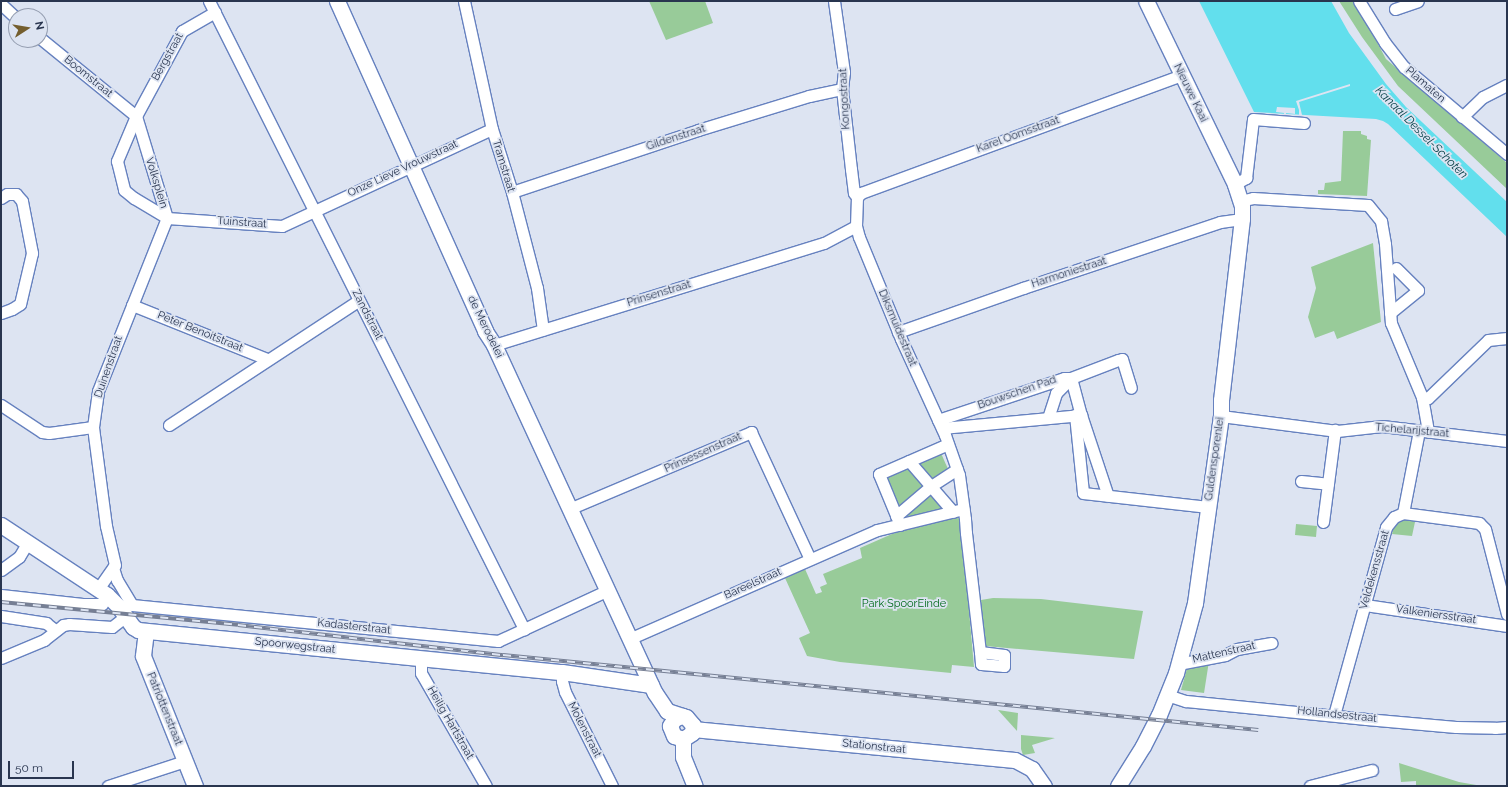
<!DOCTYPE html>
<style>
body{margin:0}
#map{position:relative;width:1508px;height:787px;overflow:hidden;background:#dde4f2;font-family:Raleway,sans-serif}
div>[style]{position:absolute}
.green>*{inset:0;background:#98cb99}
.water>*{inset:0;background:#62dfed}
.pier>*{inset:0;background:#dde4f2}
.roads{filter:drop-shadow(1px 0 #6681bf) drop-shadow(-1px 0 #6681bf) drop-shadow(0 1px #6681bf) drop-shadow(0 -1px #6681bf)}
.street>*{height:11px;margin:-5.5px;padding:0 5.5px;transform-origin:5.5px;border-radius:5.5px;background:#fff}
.secondary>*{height:15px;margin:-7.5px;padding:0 7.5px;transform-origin:7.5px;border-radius:7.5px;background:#fff}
.rail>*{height:4px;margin-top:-2px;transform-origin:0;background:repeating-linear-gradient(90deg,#dde4f2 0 8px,#767f94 0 16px);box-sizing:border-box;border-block:1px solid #767f94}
span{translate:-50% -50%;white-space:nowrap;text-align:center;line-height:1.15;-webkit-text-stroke:3.5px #dde4f2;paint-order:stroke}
.street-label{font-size:11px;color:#29354f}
.park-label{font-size:11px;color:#016a1b}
.water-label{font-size:12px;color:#09444a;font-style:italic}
.frame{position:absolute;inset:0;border:2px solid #29354f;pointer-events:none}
.north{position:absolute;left:8px;top:8px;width:40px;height:40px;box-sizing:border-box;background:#dde4f2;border:1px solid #959eb1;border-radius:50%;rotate:78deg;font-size:11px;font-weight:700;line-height:16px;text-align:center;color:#29354f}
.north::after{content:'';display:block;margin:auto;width:14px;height:18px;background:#745e2e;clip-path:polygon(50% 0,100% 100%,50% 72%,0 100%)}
.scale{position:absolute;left:8px;top:761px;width:66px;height:18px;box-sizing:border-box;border:2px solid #29354f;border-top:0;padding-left:5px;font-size:12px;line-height:14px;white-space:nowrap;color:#29354f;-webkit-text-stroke:3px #dde4f2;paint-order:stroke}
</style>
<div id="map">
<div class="green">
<div style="clip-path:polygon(649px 1px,705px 1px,713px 23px,666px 40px)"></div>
<div style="clip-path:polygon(1339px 1px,1355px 1px,1386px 59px,1507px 163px,1507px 189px,1398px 86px,1362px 37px)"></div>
<div style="clip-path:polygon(1343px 131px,1361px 131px,1361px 134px,1367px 136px,1367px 139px,1371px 140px,1367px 196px,1318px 194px,1318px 190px,1324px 190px,1325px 183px,1341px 181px)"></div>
<div style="clip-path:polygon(1373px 243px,1381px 322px,1337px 339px,1334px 331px,1315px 338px,1308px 317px,1316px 288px,1311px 267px)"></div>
<div style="clip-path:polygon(940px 451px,948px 469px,932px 479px,913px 463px)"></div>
<div style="clip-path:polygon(909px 465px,926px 485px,898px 511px,883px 476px)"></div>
<div style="clip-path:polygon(931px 493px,946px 509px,902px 521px,900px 516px)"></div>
<div style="clip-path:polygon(954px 516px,961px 520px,974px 667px,952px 665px,951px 673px,840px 662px,807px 656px,799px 638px,810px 633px,785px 578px,805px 569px,816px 594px,822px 592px,820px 587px,827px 584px,823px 574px,862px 558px,860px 548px,892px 534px)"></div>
<div style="clip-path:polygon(1405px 518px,1414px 519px,1415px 522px,1412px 536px,1392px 534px,1394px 527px,1392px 526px,1393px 524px)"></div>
<div style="clip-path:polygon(1296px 524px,1317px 526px,1316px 537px,1295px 535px)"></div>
<div style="clip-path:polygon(993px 598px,1041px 599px,1143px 611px,1134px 659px,985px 646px,981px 600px)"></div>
<div style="clip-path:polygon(1209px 661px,1204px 693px,1181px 690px,1188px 665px)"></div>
<div style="clip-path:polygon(998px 710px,1018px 713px,1017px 731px)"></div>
<div style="clip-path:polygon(1021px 735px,1055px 738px,1032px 745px,1035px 753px,1023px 755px,1021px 749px)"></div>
<div style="clip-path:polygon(1399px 763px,1459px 782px,1482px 786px,1416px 786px,1416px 781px,1401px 782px)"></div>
</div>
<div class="water">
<div style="clip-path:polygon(1199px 1px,1331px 1px,1349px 33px,1386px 84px,1406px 107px,1507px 202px,1507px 237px,1388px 124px,1383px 121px,1376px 119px,1254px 112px)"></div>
</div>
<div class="pier">
<div style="clip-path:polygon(1350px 84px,1350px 86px,1299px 102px,1302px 115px,1299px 115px,1299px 110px,1296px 101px)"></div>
<div style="clip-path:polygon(1277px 107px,1295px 108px,1295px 114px,1286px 113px,1286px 116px,1284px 116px,1284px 113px,1276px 112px)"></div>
</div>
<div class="roads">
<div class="street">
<div style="left:209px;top:1px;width:703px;rotate:63.36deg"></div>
<div style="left:464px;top:1px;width:131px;rotate:77.7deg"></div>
<div style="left:492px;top:129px;width:66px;rotate:72.4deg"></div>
<div style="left:512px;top:192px;width:99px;rotate:75.4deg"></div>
<div style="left:537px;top:288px;width:42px;rotate:81.9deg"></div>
<div style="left:834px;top:1px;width:72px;rotate:82deg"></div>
<div style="left:844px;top:72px;width:17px;rotate:97deg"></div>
<div style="left:842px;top:89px;width:81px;rotate:83.6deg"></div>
<div style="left:851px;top:169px;width:24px;rotate:83deg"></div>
<div style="left:854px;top:193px;width:5px;rotate:53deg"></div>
<div style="left:1359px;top:1px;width:49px;rotate:58.2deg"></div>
<div style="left:1385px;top:43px;width:31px;rotate:52deg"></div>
<div style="left:1404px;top:67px;width:135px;rotate:40.2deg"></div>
<div style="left:1px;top:4px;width:21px;rotate:43deg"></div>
<div style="left:1395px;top:9px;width:24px;rotate:-19deg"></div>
<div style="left:215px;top:12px;width:38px;rotate:150deg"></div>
<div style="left:182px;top:31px;width:97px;rotate:118.4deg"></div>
<div style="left:136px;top:116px;width:49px;rotate:112.9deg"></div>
<div style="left:117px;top:161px;width:30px;rotate:76deg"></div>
<div style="left:124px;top:190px;width:13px;rotate:39deg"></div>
<div style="left:134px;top:198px;width:39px;rotate:31deg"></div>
<div style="left:167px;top:218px;width:115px;rotate:4deg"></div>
<div style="left:282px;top:226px;width:231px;rotate:-24.8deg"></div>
<div style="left:40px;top:38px;width:124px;rotate:39.1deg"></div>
<div style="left:136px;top:116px;width:107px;rotate:73.1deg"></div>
<div style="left:1462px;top:117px;width:29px;rotate:-44deg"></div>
<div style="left:1483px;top:97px;width:27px;rotate:-27deg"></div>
<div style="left:1235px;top:184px;width:13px;rotate:-29deg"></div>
<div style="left:1246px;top:178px;width:59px;rotate:-83.2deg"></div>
<div style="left:1253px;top:119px;width:51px;rotate:4.5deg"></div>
<div style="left:512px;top:192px;width:196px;rotate:-18.4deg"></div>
<div style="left:698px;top:130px;width:116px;rotate:-17deg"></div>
<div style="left:809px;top:96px;width:34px;rotate:-12deg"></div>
<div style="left:857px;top:197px;width:29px;rotate:92deg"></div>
<div style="left:856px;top:226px;width:11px;rotate:75deg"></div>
<div style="left:859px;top:237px;width:110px;rotate:67.6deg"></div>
<div style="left:901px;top:339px;width:106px;rotate:65.4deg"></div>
<div style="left:945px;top:435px;width:42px;rotate:70.7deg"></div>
<div style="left:959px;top:475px;width:44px;rotate:82.2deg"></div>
<div style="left:965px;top:519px;width:14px;rotate:86deg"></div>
<div style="left:966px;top:533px;width:120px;rotate:83.3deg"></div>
<div style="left:980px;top:652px;width:12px;rotate:85deg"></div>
<div style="left:981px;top:664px;width:23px;rotate:5deg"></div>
<div style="left:1004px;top:666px;width:11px;rotate:-90deg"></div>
<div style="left:1004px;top:655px;width:24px;rotate:-173deg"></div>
<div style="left:857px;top:197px;width:6px;rotate:-45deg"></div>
<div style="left:861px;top:193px;width:341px;rotate:-20.2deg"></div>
<div style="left:1px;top:198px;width:7px;rotate:-34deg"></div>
<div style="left:7px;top:194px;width:9px"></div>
<div style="left:16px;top:194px;width:9px;rotate:49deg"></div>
<div style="left:22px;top:201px;width:53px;rotate:79.1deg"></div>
<div style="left:32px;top:253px;width:52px;rotate:103.2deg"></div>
<div style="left:20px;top:304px;width:9px;rotate:148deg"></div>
<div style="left:12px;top:309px;width:12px;rotate:160deg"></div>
<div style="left:1240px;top:201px;width:13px;rotate:-13deg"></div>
<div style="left:1253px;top:198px;width:115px;rotate:3.5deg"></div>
<div style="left:1368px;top:205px;width:21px;rotate:51deg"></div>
<div style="left:1381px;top:221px;width:23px;rotate:80deg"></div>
<div style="left:1385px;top:244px;width:79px;rotate:85.7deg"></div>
<div style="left:1391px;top:323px;width:80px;rotate:67.3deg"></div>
<div style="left:1422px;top:397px;width:35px;rotate:80deg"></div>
<div style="left:132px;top:305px;width:145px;rotate:21.8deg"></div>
<div style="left:1390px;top:313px;width:36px;rotate:-39deg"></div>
<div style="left:1418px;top:290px;width:31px;rotate:-135deg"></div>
<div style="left:898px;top:332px;width:133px;rotate:-19.4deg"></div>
<div style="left:1023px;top:288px;width:208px;rotate:-18.5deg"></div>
<div style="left:1220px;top:222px;width:22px;rotate:-8deg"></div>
<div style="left:494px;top:345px;width:345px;rotate:-17.2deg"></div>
<div style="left:824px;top:243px;width:36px;rotate:-28deg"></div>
<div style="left:1422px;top:397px;width:6px;rotate:9deg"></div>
<div style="left:1428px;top:398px;width:83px;rotate:-44deg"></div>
<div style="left:1488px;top:340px;width:19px;rotate:-6deg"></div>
<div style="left:1px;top:405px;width:49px;rotate:33.4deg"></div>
<div style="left:42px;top:432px;width:7px;rotate:8deg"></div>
<div style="left:49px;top:433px;width:44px;rotate:-7.8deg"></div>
<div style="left:1075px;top:415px;width:78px;rotate:84.1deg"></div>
<div style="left:1083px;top:493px;width:126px;rotate:6.4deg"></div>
<div style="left:1221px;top:416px;width:117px;rotate:7.4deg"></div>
<div style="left:1337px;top:431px;width:45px;rotate:-6.3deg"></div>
<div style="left:1382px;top:426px;width:126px;rotate:6.8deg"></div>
<div style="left:1048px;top:418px;width:26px;rotate:-72deg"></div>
<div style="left:1056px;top:393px;width:21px;rotate:-45deg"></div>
<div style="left:1071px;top:378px;width:38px;rotate:75deg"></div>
<div style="left:938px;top:420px;width:133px;rotate:-18.4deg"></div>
<div style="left:1064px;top:378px;width:7px"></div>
<div style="left:1071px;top:378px;width:50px;rotate:-21deg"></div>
<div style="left:1118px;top:360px;width:4px;rotate:-14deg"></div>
<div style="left:1122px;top:359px;width:30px;rotate:73deg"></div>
<div style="left:169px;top:425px;width:227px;rotate:-33.3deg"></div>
<div style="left:942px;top:428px;width:140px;rotate:-5.3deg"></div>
<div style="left:1081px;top:415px;width:85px;rotate:71.6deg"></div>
<div style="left:909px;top:461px;width:67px;rotate:49.2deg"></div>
<div style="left:1301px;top:481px;width:27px;rotate:6deg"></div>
<div style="left:569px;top:509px;width:198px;rotate:-22.9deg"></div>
<div style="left:751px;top:432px;width:140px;rotate:65.1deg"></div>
<div style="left:1403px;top:513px;width:77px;rotate:7.5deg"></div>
<div style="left:1479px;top:523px;width:8px;rotate:45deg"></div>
<div style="left:1485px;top:529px;width:88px;rotate:75.5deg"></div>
<div style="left:896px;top:516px;width:46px;rotate:-40.6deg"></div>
<div style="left:931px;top:486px;width:31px;rotate:-33deg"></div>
<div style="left:1323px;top:522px;width:93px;rotate:-82.6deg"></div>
<div style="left:900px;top:525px;width:55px;rotate:-112.4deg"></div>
<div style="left:879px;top:474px;width:75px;rotate:-23.5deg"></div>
<div style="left:113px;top:568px;width:13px;rotate:72deg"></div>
<div style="left:117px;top:580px;width:29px;rotate:59deg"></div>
<div style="left:132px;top:605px;width:368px;rotate:5.6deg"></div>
<div style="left:498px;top:641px;width:119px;rotate:-24.8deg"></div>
<div style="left:1px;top:570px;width:22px;rotate:-36deg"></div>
<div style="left:19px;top:557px;width:17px;rotate:-59deg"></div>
<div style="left:98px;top:589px;width:29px;rotate:-55deg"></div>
<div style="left:115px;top:565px;width:40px;rotate:-103deg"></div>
<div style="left:106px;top:526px;width:100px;rotate:-97.5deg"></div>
<div style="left:93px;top:427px;width:36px;rotate:-82deg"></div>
<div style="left:98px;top:391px;width:186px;rotate:-68.3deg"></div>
<div style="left:1px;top:595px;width:82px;rotate:6.3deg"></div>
<div style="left:83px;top:604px;width:19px"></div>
<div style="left:102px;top:604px;width:10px;rotate:-61deg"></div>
<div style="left:1365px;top:605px;width:144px;rotate:8.4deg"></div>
<div style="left:1px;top:616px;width:46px;rotate:8.8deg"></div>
<div style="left:46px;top:623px;width:11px;rotate:38deg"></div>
<div style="left:629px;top:639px;width:271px;rotate:-23.7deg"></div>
<div style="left:877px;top:530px;width:89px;rotate:-13.7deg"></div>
<div style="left:1px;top:658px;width:47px;rotate:-22.7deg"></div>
<div style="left:44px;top:640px;width:24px;rotate:-38deg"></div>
<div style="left:63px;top:625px;width:6px;rotate:-9deg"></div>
<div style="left:69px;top:624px;width:43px;rotate:4deg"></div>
<div style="left:112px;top:627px;width:18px;rotate:-38deg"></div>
<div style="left:421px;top:659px;width:14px;rotate:90deg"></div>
<div style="left:421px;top:673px;width:130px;rotate:60.1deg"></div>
<div style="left:1178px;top:664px;width:48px;rotate:-10.8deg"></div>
<div style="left:1225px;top:655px;width:13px;rotate:-27deg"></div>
<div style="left:1237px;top:649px;width:35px;rotate:-10deg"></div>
<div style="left:562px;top:672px;width:9px;rotate:90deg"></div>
<div style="left:562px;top:681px;width:11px;rotate:75deg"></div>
<div style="left:565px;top:692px;width:105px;rotate:63.4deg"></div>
<div style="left:1167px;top:695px;width:20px;rotate:18deg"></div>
<div style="left:1186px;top:701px;width:181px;rotate:5.7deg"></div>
<div style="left:1366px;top:719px;width:90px;rotate:5.1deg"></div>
<div style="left:1456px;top:727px;width:39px;rotate:1deg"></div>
<div style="left:1495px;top:728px;width:12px;rotate:-5deg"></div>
<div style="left:1334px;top:715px;width:195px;rotate:-74.5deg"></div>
<div style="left:1386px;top:527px;width:13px;rotate:-51deg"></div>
<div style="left:1394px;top:517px;width:10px;rotate:-24deg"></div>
<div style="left:1403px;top:513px;width:84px;rotate:-79deg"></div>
<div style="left:108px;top:786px;width:81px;rotate:-18deg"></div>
<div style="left:1310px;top:786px;width:64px;rotate:-14.5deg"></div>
</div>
<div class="secondary">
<div style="left:337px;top:1px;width:362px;rotate:65.8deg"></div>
<div style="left:485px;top:331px;width:17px;rotate:57deg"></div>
<div style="left:494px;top:345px;width:383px;rotate:65.2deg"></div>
<div style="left:655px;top:693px;width:22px;rotate:56deg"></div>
<div style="left:667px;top:711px;width:20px;rotate:18deg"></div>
<div style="left:686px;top:717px;width:11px;rotate:49deg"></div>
<div style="left:693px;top:725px;width:8px;rotate:97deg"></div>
<div style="left:692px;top:733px;width:11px;rotate:146deg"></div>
<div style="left:683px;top:739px;width:9px;rotate:-162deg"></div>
<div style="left:674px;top:736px;width:11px;rotate:-112deg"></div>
<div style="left:670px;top:726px;width:8px;rotate:-60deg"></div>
<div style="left:674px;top:719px;width:9px;rotate:-21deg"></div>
<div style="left:1px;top:525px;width:127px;rotate:33.4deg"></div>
<div style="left:107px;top:595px;width:17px;rotate:45deg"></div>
<div style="left:119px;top:607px;width:24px;rotate:55deg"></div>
<div style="left:133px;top:627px;width:6px;rotate:31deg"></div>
<div style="left:138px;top:630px;width:426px;rotate:5.7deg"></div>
<div style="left:562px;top:672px;width:90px;rotate:8.3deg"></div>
<div style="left:146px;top:631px;width:25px;rotate:97deg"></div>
<div style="left:143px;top:656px;width:140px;rotate:68.2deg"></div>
<div style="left:693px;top:729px;width:323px;rotate:5.5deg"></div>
<div style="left:1015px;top:760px;width:19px;rotate:28deg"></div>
<div style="left:1032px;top:769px;width:21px;rotate:55deg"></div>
<div style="left:683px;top:739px;width:18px;rotate:90deg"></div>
<div style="left:683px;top:757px;width:31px;rotate:68deg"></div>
<div style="left:1118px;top:786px;width:47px;rotate:-58deg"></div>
<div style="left:1143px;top:746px;width:35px;rotate:-63deg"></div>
<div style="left:1159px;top:715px;width:45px;rotate:-68deg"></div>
<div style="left:1176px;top:673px;width:73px;rotate:-74.8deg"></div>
<div style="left:1195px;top:603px;width:189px;rotate:-82.1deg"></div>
<div style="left:1221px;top:416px;width:16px;rotate:-90deg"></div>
<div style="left:1221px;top:400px;width:182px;rotate:-83.4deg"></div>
<div style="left:1242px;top:219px;width:13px;rotate:-90deg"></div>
<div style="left:1242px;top:206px;width:23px;rotate:-108deg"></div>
<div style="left:1235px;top:184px;width:203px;rotate:-115.9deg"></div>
</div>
</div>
<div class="rail">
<div style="left:1px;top:602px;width:238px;rotate:5.5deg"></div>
<div style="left:238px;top:625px;width:267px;rotate:6.5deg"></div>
<div style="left:503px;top:655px;width:759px;rotate:5.67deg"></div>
</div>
<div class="street-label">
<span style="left:168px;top:57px;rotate:-61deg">Bergstraat</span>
<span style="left:88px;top:77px;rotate:39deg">Boomstraat</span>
<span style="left:1425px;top:85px;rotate:41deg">Plamaten</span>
<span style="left:1190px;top:93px;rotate:64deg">Nieuwe Kaai</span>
<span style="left:845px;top:99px;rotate:-93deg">Kongostraat</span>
<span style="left:1018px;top:135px;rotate:-20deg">Karel Oomsstraat</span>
<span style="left:676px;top:138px;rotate:-18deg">Gildenstraat</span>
<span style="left:503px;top:166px;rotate:73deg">Tramstraat</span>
<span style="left:403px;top:169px;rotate:-25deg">Onze Lieve Vrouwstraat</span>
<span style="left:156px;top:183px;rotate:73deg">Volksplein</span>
<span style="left:242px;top:223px;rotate:4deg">Tuinstraat</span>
<span style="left:1069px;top:273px;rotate:-18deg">Harmoniestraat</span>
<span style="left:659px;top:294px;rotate:-17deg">Prinsenstraat</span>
<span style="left:367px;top:315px;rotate:63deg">Zandstraat</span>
<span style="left:485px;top:327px;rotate:64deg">de Merodelei</span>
<span style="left:897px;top:328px;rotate:67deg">Diksmuidestraat</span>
<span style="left:200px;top:332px;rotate:22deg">Peter Benoitstraat</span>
<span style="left:109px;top:367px;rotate:-71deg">Duinenstraat</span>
<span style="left:1017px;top:393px;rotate:-19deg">Bouwschen Pad</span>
<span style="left:1412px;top:431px;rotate:5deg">Tichelarijstraat</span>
<span style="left:703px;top:453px;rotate:-24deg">Prinsessenstraat</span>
<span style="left:1215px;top:459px;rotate:-82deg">Guldensporenlei</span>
<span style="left:1375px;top:570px;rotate:-74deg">Veldekensstraat</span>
<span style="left:753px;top:584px;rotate:-24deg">Bareelstraat</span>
<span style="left:1436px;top:615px;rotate:8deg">Valkeniersstraat</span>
<span style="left:354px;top:627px;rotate:6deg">Kadasterstraat</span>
<span style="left:295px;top:646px;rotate:6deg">Spoorwegstraat</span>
<span style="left:1224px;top:653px;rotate:-13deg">Mattenstraat</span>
<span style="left:164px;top:709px;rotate:68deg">Patriottenstraat</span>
<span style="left:1337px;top:715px;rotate:6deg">Hollandsestraat</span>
<span style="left:450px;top:723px;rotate:60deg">Heilig Hartstraat</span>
<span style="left:584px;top:730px;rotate:63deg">Molenstraat</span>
<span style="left:874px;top:747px;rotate:6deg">Stationstraat</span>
</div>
<div class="park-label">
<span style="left:904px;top:604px">Park SpoorEinde</span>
</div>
<div class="water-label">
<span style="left:1421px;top:133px;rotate:45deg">Kanaal Dessel-Schoten</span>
</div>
<div class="frame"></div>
<div class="north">N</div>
<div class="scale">50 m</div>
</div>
